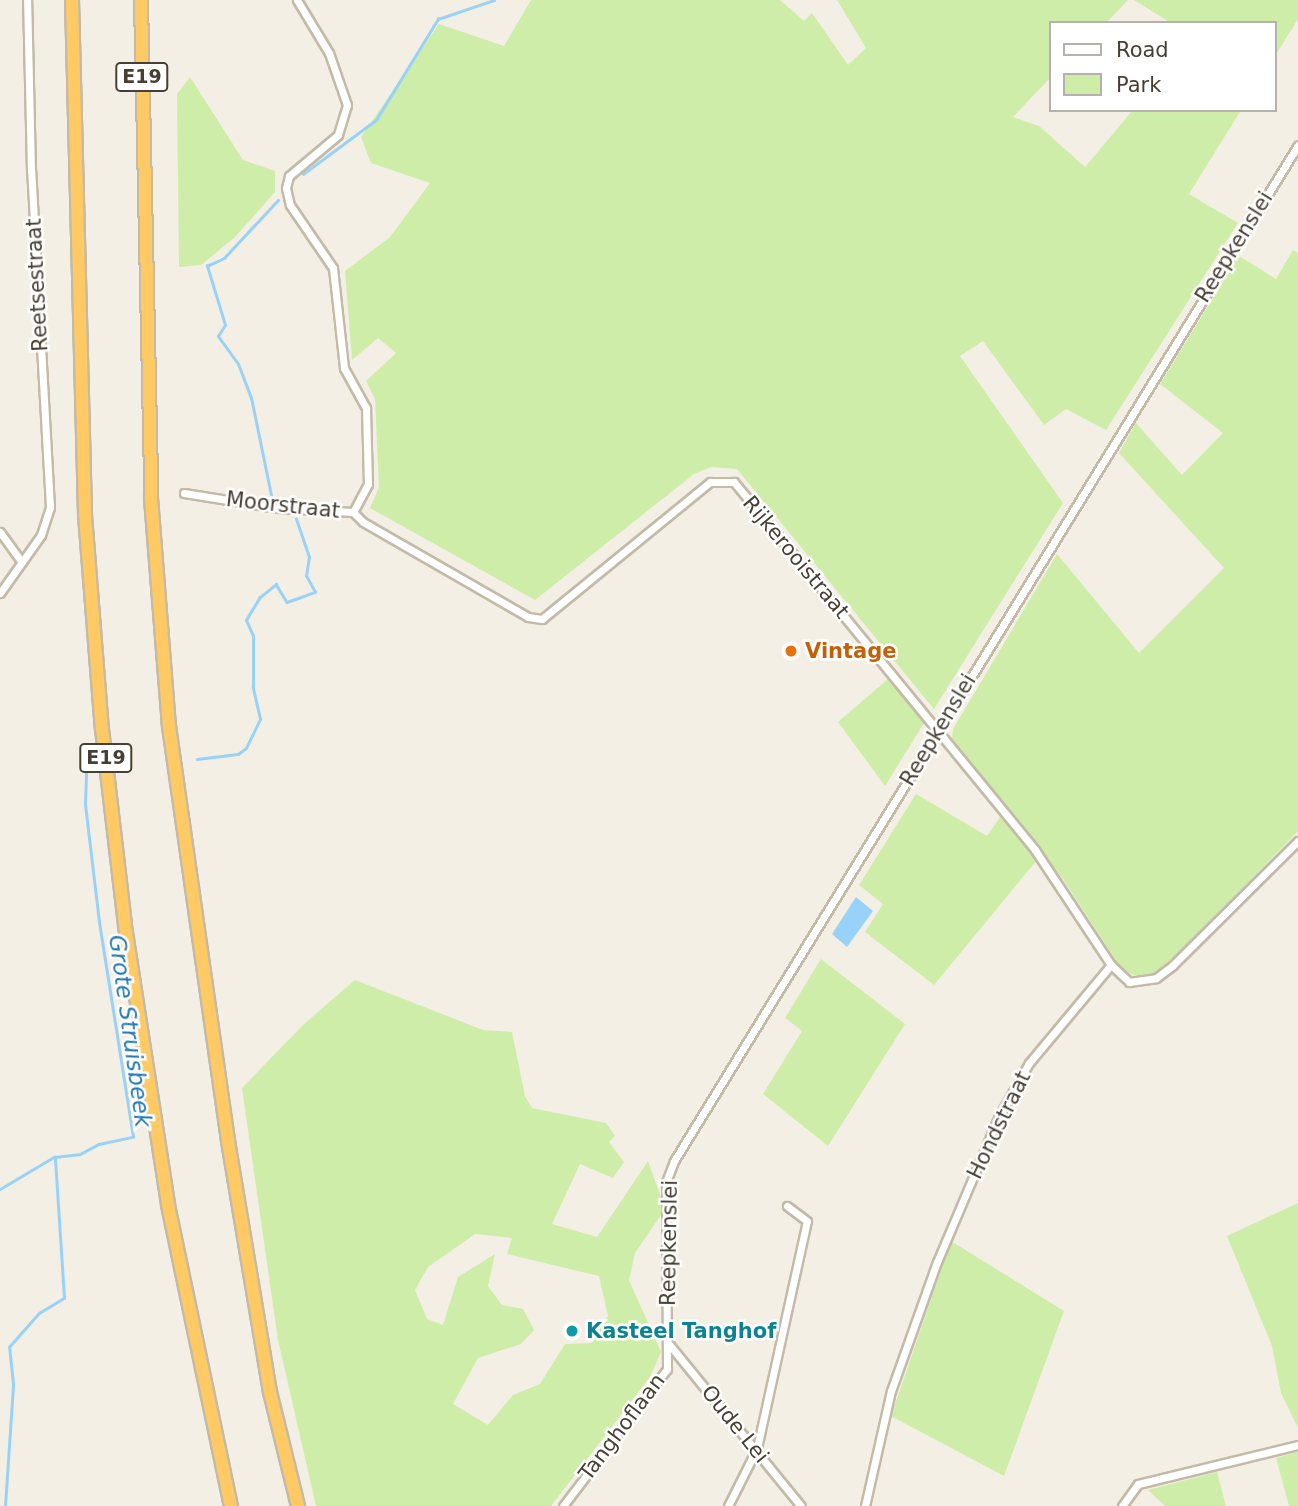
<!DOCTYPE html>
<style>
body{margin:0}
#map{position:relative;width:1298px;height:1506px;overflow:hidden;background:#f4efe4;font-family:"DejaVu Sans",sans-serif}
div>[style]{position:absolute}
.green>*{inset:0;background:#ceeda8}
.water>*{inset:0;background:#99d2f8}
.stream>*{height:2.5px;margin:-1.25px;padding:0 1.25px;transform-origin:1.25px;border-radius:1.25px;background:#99d2f8}
.roads{filter:drop-shadow(2px 0 #c3baa8) drop-shadow(-2px 0 #c3baa8) drop-shadow(0 2px #c3baa8) drop-shadow(0 -2px #c3baa8)}
.minor>*{height:7px;margin:-3.5px;padding:0 3.5px;transform-origin:3.5px;border-radius:3.5px;background:#fff}
.motorway>*{height:12px;margin:-6px;padding:0 6px;transform-origin:6px;border-radius:6px;background:#ffca64}
.dots>*{width:19px;height:19px;translate:-50% -50%;box-sizing:border-box;border:4px solid #fff;border-radius:50%}
span{translate:-50% -50%;white-space:nowrap;text-align:center;line-height:1.15;-webkit-text-stroke:5px #fff;paint-order:stroke}
.shield-label span{padding:2px 5px;background:#fff;border:2px solid;border-radius:5px;-webkit-text-stroke-width:0}
.shield-label{font-size:19px;color:#473f33;font-weight:700}
.street-label{font-size:21px;color:#473f33}
.food-label{font-size:21px;color:#c56008;font-weight:700}
.left{translate:0 -50%;text-align:left}
.culture-label{font-size:21px;color:#0d838f;font-weight:700}
.water-label{font-size:23px;color:#2078b5;font-style:italic}
.legend{position:absolute;left:1049px;top:21px;width:228px;height:91px;box-sizing:border-box;background:#fff;border:2px solid #b5b2ad;margin:0;padding:9px 12px;list-style:none;font-size:21px;color:#473f33}
.legend li{display:flex;align-items:center;gap:14px;height:35px}
.legend b{width:35px;border:2px solid #b5b2ad}
</style>
<div id="map">
<div class="green">
<div style="clip-path:polygon(531px 0,780px 0,804px 21px,812px 13px,848px 65px,866px 48px,837px 0,1128px 0,1106px 23px,1051px 23px,1051px 77px,1013px 117px,1039px 126px,1085px 167px,1133px 110px,1241px 110px,1189px 194px,1238px 223px,1106px 430px,1066px 409px,1044px 425px,983px 341px,960px 356px,1063px 503px,934px 709px,737px 469px,711px 467px,694px 474px,535px 600px,370px 508px,379px 487px,375px 399px,366px 381px,396px 353px,378px 338px,352px 360px,345px 271px,390px 237px,430px 183px,371px 163px,361px 137px,439px 24px,504px 46px)"></div>
<div style="clip-path:polygon(1134px 0,1298px 0,1298px 19px,1275px 56px,1275px 23px,1171px 23px)"></div>
<div style="clip-path:polygon(190px 77px,243px 160px,275px 171px,275px 192px,235px 237px,201px 265px,179px 267px,177px 94px)"></div>
<div style="clip-path:polygon(1293px 250px,1298px 253px,1298px 831px,1191px 941px,1153px 975px,1139px 977px,1122px 970px,1063px 879px,952px 738px,953px 729px,1057px 554px,1139px 653px,1224px 568px,1119px 453px,1136px 423px,1182px 475px,1223px 433px,1160px 384px,1239px 256px,1276px 279px)"></div>
<div style="clip-path:polygon(888px 679px,924px 723px,885px 786px,838px 722px)"></div>
<div style="clip-path:polygon(916px 794px,987px 836px,1000px 817px,1037px 860px,934px 985px,865px 932px,883px 904px,859px 885px)"></div>
<div style="clip-path:polygon(821px 959px,905px 1024px,828px 1146px,763px 1094px,802px 1031px,785px 1018px)"></div>
<div style="clip-path:polygon(evenodd,355px 980px,483px 1030px,512px 1032px,525px 1096px,532px 1108px,606px 1123px,615px 1136px,609px 1142px,624px 1162px,613px 1178px,580px 1164px,552px 1224px,597px 1237px,648px 1161px,665px 1209px,635px 1253px,629px 1280px,661px 1352px,650px 1377px,551px 1506px,316px 1506px,278px 1340px,242px 1088px,304px 1024px,355px 980px,475px 1234px,512px 1238px,507px 1254px,599px 1276px,608px 1316px,592px 1343px,565px 1344px,540px 1384px,513px 1395px,488px 1425px,453px 1404px,478px 1358px,521px 1344px,534px 1330px,523px 1309px,502px 1305px,488px 1286px,495px 1254px,458px 1277px,443px 1325px,427px 1319px,415px 1290px,428px 1267px,475px 1234px)"></div>
<div style="clip-path:polygon(1298px 1203px,1298px 1428px,1281px 1393px,1272px 1346px,1227px 1236px)"></div>
<div style="clip-path:polygon(951px 1241px,1064px 1311px,1004px 1476px,891px 1416px)"></div>
<div style="clip-path:polygon(1298px 1452px,1298px 1506px,1289px 1506px,1276px 1458px)"></div>
<div style="clip-path:polygon(1217px 1472px,1226px 1506px,1165px 1506px,1148px 1490px)"></div>
</div>
<div class="water">
<div style="clip-path:polygon(856px 897px,873px 911px,847px 947px,832px 934px)"></div>
</div>
<div class="stream">
<div style="left:303px;top:174px;width:91px;rotate:-36.5deg"></div>
<div style="left:376px;top:120px;width:119px;rotate:-58.5deg"></div>
<div style="left:438px;top:19px;width:59px;rotate:-18.7deg"></div>
<div style="left:272px;top:500px;width:104px;rotate:-101.6deg"></div>
<div style="left:251px;top:398px;width:36px;rotate:-111deg"></div>
<div style="left:238px;top:364px;width:34px;rotate:-126deg"></div>
<div style="left:218px;top:336px;width:13px;rotate:-58deg"></div>
<div style="left:225px;top:325px;width:62px;rotate:-107deg"></div>
<div style="left:207px;top:266px;width:19px;rotate:-25deg"></div>
<div style="left:224px;top:258px;width:79px;rotate:-47deg"></div>
<div style="left:197px;top:759px;width:41px;rotate:-7deg"></div>
<div style="left:238px;top:754px;width:10px;rotate:-37deg"></div>
<div style="left:246px;top:748px;width:32px;rotate:-64deg"></div>
<div style="left:260px;top:719px;width:32px;rotate:-103deg"></div>
<div style="left:253px;top:688px;width:52px;rotate:-90deg"></div>
<div style="left:253px;top:636px;width:17px;rotate:-114deg"></div>
<div style="left:246px;top:620px;width:26px;rotate:-59deg"></div>
<div style="left:259px;top:598px;width:22px;rotate:-39deg"></div>
<div style="left:276px;top:584px;width:21px;rotate:59deg"></div>
<div style="left:287px;top:602px;width:30px;rotate:-20deg"></div>
<div style="left:315px;top:592px;width:18px;rotate:-119deg"></div>
<div style="left:306px;top:576px;width:19px;rotate:-81deg"></div>
<div style="left:309px;top:557px;width:40px;rotate:-108.9deg"></div>
<div style="left:0;top:1189px;width:63px;rotate:-30.7deg"></div>
<div style="left:5px;top:1506px;width:122px;rotate:-86.2deg"></div>
<div style="left:13px;top:1384px;width:37px;rotate:-96deg"></div>
<div style="left:9px;top:1347px;width:45px;rotate:-48.6deg"></div>
<div style="left:39px;top:1313px;width:29px;rotate:-31deg"></div>
<div style="left:64px;top:1298px;width:141px;rotate:-93.7deg"></div>
<div style="left:55px;top:1157px;width:25px;rotate:-7deg"></div>
<div style="left:80px;top:1154px;width:21px;rotate:-28deg"></div>
<div style="left:99px;top:1144px;width:35px;rotate:-12deg"></div>
<div style="left:133px;top:1137px;width:218px;rotate:-99deg"></div>
<div style="left:99px;top:922px;width:119px;rotate:-96.8deg"></div>
<div style="left:85px;top:804px;width:33px;rotate:-88deg"></div>
</div>
<div class="roads">
<div class="minor">
<div style="left:297px;top:0;width:62px;rotate:58.9deg"></div>
<div style="left:329px;top:53px;width:55px;rotate:70.9deg"></div>
<div style="left:347px;top:105px;width:31px;rotate:107deg"></div>
<div style="left:338px;top:135px;width:64px;rotate:140.1deg"></div>
<div style="left:289px;top:176px;width:12px;rotate:104deg"></div>
<div style="left:286px;top:188px;width:17px;rotate:77deg"></div>
<div style="left:290px;top:205px;width:76px;rotate:55.7deg"></div>
<div style="left:333px;top:268px;width:101px;rotate:83.7deg"></div>
<div style="left:344px;top:368px;width:46px;rotate:61.2deg"></div>
<div style="left:366px;top:408px;width:76px;rotate:88.5deg"></div>
<div style="left:368px;top:484px;width:32px;rotate:118deg"></div>
<div style="left:184px;top:493px;width:95px;rotate:9.1deg"></div>
<div style="left:278px;top:508px;width:75px;rotate:3.1deg"></div>
<div style="left:353px;top:512px;width:14px;rotate:45deg"></div>
<div style="left:363px;top:522px;width:190px;rotate:29.9deg"></div>
<div style="left:528px;top:617px;width:14px;rotate:8deg"></div>
<div style="left:542px;top:619px;width:217px;rotate:-39.2deg"></div>
<div style="left:710px;top:482px;width:24px"></div>
<div style="left:734px;top:482px;width:475px;rotate:50.7deg"></div>
<div style="left:1035px;top:850px;width:138px;rotate:56.5deg"></div>
<div style="left:1111px;top:965px;width:25px;rotate:43deg"></div>
<div style="left:1129px;top:982px;width:27px;rotate:-8deg"></div>
<div style="left:1156px;top:978px;width:21px;rotate:-37deg"></div>
<div style="left:1173px;top:965px;width:176px;rotate:-44.8deg"></div>
<div style="left:0;top:532px;width:37px;rotate:54deg"></div>
<div style="left:0;top:593px;width:71px;rotate:-54.7deg"></div>
<div style="left:41px;top:535px;width:29px;rotate:-72deg"></div>
<div style="left:50px;top:507px;width:337px;rotate:-93.2deg"></div>
<div style="left:31px;top:171px;width:171px;rotate:-91.3deg"></div>
<div style="left:668px;top:1343px;width:210px;rotate:50.8deg"></div>
<div style="left:563px;top:1506px;width:172px;rotate:-52.8deg"></div>
<div style="left:667px;top:1369px;width:187px;rotate:-90.3deg"></div>
<div style="left:666px;top:1182px;width:22px;rotate:-69deg"></div>
<div style="left:674px;top:1161px;width:1192px;rotate:-58.44deg"></div>
<div style="left:728px;top:1506px;width:65px;rotate:-63.4deg"></div>
<div style="left:757px;top:1448px;width:232px;rotate:-77.6deg"></div>
<div style="left:807px;top:1221px;width:25px;rotate:-143deg"></div>
<div style="left:865px;top:1506px;width:118px;rotate:-77.3deg"></div>
<div style="left:891px;top:1391px;width:137px;rotate:-70.4deg"></div>
<div style="left:937px;top:1262px;width:156px;rotate:-67deg"></div>
<div style="left:998px;top:1118px;width:63px;rotate:-60.6deg"></div>
<div style="left:1029px;top:1063px;width:128px;rotate:-50.1deg"></div>
<div style="left:1122px;top:1506px;width:27px;rotate:-54deg"></div>
<div style="left:1138px;top:1484px;width:165px;rotate:-13.7deg"></div>
</div>
<div class="motorway">
<div style="left:72px;top:0;width:515px;rotate:88.55deg"></div>
<div style="left:85px;top:515px;width:215px;rotate:85.5deg"></div>
<div style="left:102px;top:729px;width:198px;rotate:83.3deg"></div>
<div style="left:125px;top:926px;width:282px;rotate:81.2deg"></div>
<div style="left:168px;top:1205px;width:308px;rotate:78.2deg"></div>
<div style="left:141px;top:0;width:498px;rotate:88.8deg"></div>
<div style="left:151px;top:498px;width:229px;rotate:85.5deg"></div>
<div style="left:169px;top:726px;width:419px;rotate:81.9deg"></div>
<div style="left:228px;top:1141px;width:254px;rotate:80.5deg"></div>
<div style="left:270px;top:1392px;width:117px;rotate:76.2deg"></div>
</div>
</div>
<div class="dots">
<div style="left:791px;top:651px;background:#e8710a"></div>
<div style="left:572px;top:1331px;background:#0f9aa8"></div>
</div>
<div class="shield-label">
<span style="left:142px;top:77px">E19</span>
<span style="left:106px;top:758px">E19</span>
</div>
<div class="street-label">
<span style="left:1234px;top:247px;rotate:-58deg">Reepkenslei</span>
<span style="left:37px;top:285px;rotate:-93deg">Reetsestraat</span>
<span style="left:283px;top:505px;rotate:6deg">Moorstraat</span>
<span style="left:796px;top:557px;rotate:50deg">Rijkerooistraat</span>
<span style="left:938px;top:730px;rotate:-59deg">Reepkenslei</span>
<span style="left:999px;top:1125px;rotate:-64deg">Hondstraat</span>
<span style="left:669px;top:1243px;rotate:-89deg">Reepkenslei</span>
<span style="left:735px;top:1424px;rotate:51deg">Oude Lei</span>
<span style="left:622px;top:1427px;rotate:-53deg">Tanghoflaan</span>
</div>
<div class="food-label">
<span class="left" style="left:805px;top:651px">Vintage</span>
</div>
<div class="culture-label">
<span class="left" style="left:586px;top:1331px">Kasteel Tanghof</span>
</div>
<div class="water-label">
<span style="left:130px;top:1031px;rotate:82deg">Grote Struisbeek</span>
</div>
<ul class="legend">
<li><b style="height:9px;background:#fff"></b>Road</li>
<li><b style="height:19px;background:#ceeda8"></b>Park</li>
</ul>
</div>
